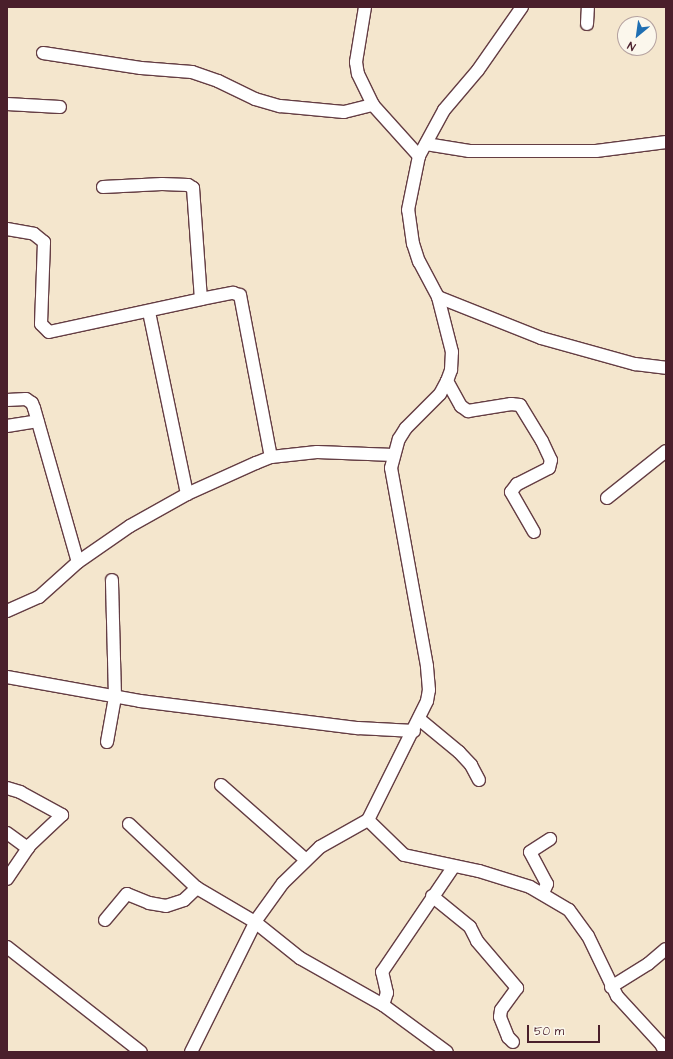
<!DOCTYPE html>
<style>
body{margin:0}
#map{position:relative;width:673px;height:1059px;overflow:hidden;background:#f4e6cd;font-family:"Architects Daughter",sans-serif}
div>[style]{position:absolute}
.roads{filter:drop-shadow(1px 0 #643d43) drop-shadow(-1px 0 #643d43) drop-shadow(0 1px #643d43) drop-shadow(0 -1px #643d43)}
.minor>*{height:12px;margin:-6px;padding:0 6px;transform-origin:6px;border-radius:6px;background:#fff}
span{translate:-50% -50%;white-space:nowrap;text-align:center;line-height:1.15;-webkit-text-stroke:3.5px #fbf7ec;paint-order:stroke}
.frame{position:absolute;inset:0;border:8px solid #4a1f2b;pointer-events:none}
.north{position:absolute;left:617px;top:16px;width:40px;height:40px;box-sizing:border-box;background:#fbf7ec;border:1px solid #b4a19f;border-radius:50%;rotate:209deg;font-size:11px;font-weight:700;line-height:16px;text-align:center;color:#4a1f2b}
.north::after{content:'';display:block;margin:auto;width:14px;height:18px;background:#1f6fb2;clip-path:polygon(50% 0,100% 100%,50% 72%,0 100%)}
.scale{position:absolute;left:527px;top:1025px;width:73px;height:18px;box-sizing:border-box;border:2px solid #4a1f2b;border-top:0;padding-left:5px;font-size:12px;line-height:14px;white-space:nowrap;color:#4a1f2b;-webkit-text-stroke:3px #fbf7ec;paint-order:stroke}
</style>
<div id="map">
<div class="roads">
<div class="minor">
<div style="left:365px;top:7px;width:56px;rotate:99.3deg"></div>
<div style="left:356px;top:62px;width:12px;rotate:81deg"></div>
<div style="left:358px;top:74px;width:34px;rotate:64deg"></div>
<div style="left:373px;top:105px;width:69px;rotate:48deg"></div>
<div style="left:587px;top:24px;width:17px;rotate:-87deg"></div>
<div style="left:43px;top:53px;width:99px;rotate:8.7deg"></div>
<div style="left:141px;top:68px;width:51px;rotate:4.5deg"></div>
<div style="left:192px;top:72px;width:28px;rotate:19deg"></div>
<div style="left:218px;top:81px;width:41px;rotate:25.9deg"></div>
<div style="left:255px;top:99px;width:26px;rotate:16deg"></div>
<div style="left:280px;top:106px;width:64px;rotate:5.4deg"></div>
<div style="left:344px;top:112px;width:30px;rotate:-14deg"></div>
<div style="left:7px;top:104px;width:53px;rotate:3.2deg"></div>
<div style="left:426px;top:144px;width:44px;rotate:9.2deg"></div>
<div style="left:469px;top:151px;width:127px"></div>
<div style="left:596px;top:151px;width:71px;rotate:-7.3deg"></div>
<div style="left:103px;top:187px;width:59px;rotate:-2.9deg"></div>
<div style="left:162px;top:184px;width:26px;rotate:2deg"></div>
<div style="left:188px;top:185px;width:6px;rotate:31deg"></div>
<div style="left:193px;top:188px;width:111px;rotate:85.9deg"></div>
<div style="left:7px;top:229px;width:27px;rotate:10deg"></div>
<div style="left:34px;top:234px;width:13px;rotate:39deg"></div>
<div style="left:44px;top:242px;width:82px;rotate:92.1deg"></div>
<div style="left:41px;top:324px;width:11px;rotate:45deg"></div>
<div style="left:49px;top:332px;width:156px;rotate:-12.2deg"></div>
<div style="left:201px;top:299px;width:33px;rotate:-11deg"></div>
<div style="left:233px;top:293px;width:7px;rotate:16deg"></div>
<div style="left:240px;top:295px;width:165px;rotate:79.2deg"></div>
<div style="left:438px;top:297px;width:111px;rotate:21.7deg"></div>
<div style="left:541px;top:338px;width:98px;rotate:15.5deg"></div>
<div style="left:635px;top:364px;width:31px;rotate:7deg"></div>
<div style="left:149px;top:312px;width:186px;rotate:78.2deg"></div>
<div style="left:447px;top:381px;width:29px;rotate:61deg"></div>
<div style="left:461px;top:406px;width:9px;rotate:36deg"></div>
<div style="left:468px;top:411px;width:44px;rotate:-9.2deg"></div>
<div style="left:511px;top:404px;width:9px;rotate:6deg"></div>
<div style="left:520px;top:405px;width:42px;rotate:58.6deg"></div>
<div style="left:542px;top:441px;width:21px;rotate:65deg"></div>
<div style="left:551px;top:460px;width:8px;rotate:104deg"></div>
<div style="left:549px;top:468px;width:36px;rotate:153deg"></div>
<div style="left:517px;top:484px;width:10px;rotate:127deg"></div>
<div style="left:511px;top:492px;width:46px;rotate:60.1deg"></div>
<div style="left:7px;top:400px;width:19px;rotate:-3deg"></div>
<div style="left:26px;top:399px;width:7px;rotate:34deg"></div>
<div style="left:32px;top:403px;width:5px;rotate:68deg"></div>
<div style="left:34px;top:408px;width:160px;rotate:74.1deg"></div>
<div style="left:7px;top:426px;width:31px;rotate:-9deg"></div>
<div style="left:607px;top:498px;width:75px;rotate:-38.5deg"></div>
<div style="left:7px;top:611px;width:35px;rotate:-24deg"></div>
<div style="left:39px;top:597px;width:52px;rotate:-41.9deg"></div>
<div style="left:78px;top:562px;width:63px;rotate:-34.7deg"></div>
<div style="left:130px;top:526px;width:65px;rotate:-29.3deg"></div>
<div style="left:187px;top:494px;width:76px;rotate:-24.2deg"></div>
<div style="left:256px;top:463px;width:16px;rotate:-22deg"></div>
<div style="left:271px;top:457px;width:46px;rotate:-6.2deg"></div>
<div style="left:317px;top:452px;width:77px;rotate:2.2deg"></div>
<div style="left:7px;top:677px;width:135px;rotate:10.2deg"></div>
<div style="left:140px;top:701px;width:220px;rotate:7.1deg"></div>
<div style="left:358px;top:728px;width:56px;rotate:3.1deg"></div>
<div style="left:419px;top:719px;width:52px;rotate:39.5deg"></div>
<div style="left:459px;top:752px;width:18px;rotate:47deg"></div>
<div style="left:471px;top:765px;width:17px;rotate:62deg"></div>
<div style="left:107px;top:742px;width:46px;rotate:-79.9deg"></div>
<div style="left:115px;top:697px;width:117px;rotate:-91.5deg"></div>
<div style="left:221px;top:785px;width:113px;rotate:41.4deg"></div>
<div style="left:7px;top:788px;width:14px;rotate:17deg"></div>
<div style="left:20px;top:792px;width:48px;rotate:28.7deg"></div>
<div style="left:62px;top:815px;width:44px;rotate:136.8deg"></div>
<div style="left:30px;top:845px;width:41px;rotate:124.1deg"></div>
<div style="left:368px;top:820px;width:50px;rotate:44.2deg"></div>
<div style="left:404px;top:855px;width:77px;rotate:12deg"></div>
<div style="left:479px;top:871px;width:53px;rotate:17.4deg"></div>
<div style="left:530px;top:887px;width:45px;rotate:30.5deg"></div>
<div style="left:569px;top:910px;width:32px;rotate:54deg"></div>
<div style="left:588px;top:936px;width:67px;rotate:64.2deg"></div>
<div style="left:617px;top:996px;width:65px;rotate:47.5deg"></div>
<div style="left:661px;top:1044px;width:9px;rotate:63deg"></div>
<div style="left:129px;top:824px;width:93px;rotate:43.3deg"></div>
<div style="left:197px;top:888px;width:67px;rotate:30.4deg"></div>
<div style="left:255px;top:922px;width:58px;rotate:38.7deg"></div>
<div style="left:300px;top:958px;width:95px;rotate:29.5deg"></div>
<div style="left:383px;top:1005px;width:79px;rotate:36.3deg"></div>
<div style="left:7px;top:833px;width:26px;rotate:36deg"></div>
<div style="left:543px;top:893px;width:10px;rotate:-66deg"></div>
<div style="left:547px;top:884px;width:36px;rotate:-118deg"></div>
<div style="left:530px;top:852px;width:24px;rotate:-33deg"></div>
<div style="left:432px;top:896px;width:49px;rotate:39.2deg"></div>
<div style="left:470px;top:927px;width:16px;rotate:63deg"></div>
<div style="left:477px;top:941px;width:62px;rotate:49.6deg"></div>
<div style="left:517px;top:988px;width:27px;rotate:126deg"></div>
<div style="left:501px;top:1010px;width:7px;rotate:98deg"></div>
<div style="left:500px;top:1017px;width:22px;rotate:68deg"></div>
<div style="left:508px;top:1037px;width:7px;rotate:45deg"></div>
<div style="left:105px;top:920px;width:34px;rotate:-50deg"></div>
<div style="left:127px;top:894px;width:24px;rotate:22deg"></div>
<div style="left:149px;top:903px;width:17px;rotate:10deg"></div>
<div style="left:166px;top:906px;width:19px;rotate:-18deg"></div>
<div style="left:184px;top:900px;width:18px;rotate:-43deg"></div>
<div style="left:7px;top:947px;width:170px;rotate:38.1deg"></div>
<div style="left:611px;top:987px;width:44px;rotate:-31.9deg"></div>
<div style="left:648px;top:964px;width:23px;rotate:-40deg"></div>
<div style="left:383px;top:1005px;width:13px;rotate:-72deg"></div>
<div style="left:387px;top:993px;width:22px;rotate:-103deg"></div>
<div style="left:382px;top:972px;width:128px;rotate:-55.8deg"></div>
<div style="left:191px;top:1052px;width:148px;rotate:-63.6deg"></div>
<div style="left:257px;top:919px;width:44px;rotate:-54.2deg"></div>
<div style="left:283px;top:883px;width:52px;rotate:-44.2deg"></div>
<div style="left:320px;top:847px;width:55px;rotate:-29.4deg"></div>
<div style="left:368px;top:820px;width:133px;rotate:-63.6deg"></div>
<div style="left:427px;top:701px;width:11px;rotate:-80deg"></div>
<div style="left:429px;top:690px;width:24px;rotate:-95deg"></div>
<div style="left:427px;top:666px;width:201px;rotate:-100.3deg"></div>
<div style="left:391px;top:468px;width:30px;rotate:-75deg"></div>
<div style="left:399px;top:439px;width:13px;rotate:-58deg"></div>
<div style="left:406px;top:428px;width:48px;rotate:-45deg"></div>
<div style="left:440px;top:394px;width:15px;rotate:-62deg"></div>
<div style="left:447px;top:381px;width:12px;rotate:-70deg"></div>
<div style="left:451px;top:370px;width:18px;rotate:-87deg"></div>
<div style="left:452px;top:352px;width:57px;rotate:-104.3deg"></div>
<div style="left:438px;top:297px;width:40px;rotate:-118deg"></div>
<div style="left:419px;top:262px;width:19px;rotate:-108deg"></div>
<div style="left:413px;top:244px;width:34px;rotate:-98deg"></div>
<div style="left:408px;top:210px;width:55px;rotate:-78.5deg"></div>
<div style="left:419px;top:156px;width:52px;rotate:-61.5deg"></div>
<div style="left:444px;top:110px;width:52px;rotate:-49.6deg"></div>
<div style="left:478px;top:70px;width:77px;rotate:-55.1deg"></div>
</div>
</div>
<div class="frame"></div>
<div class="north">N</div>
<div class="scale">50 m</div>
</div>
